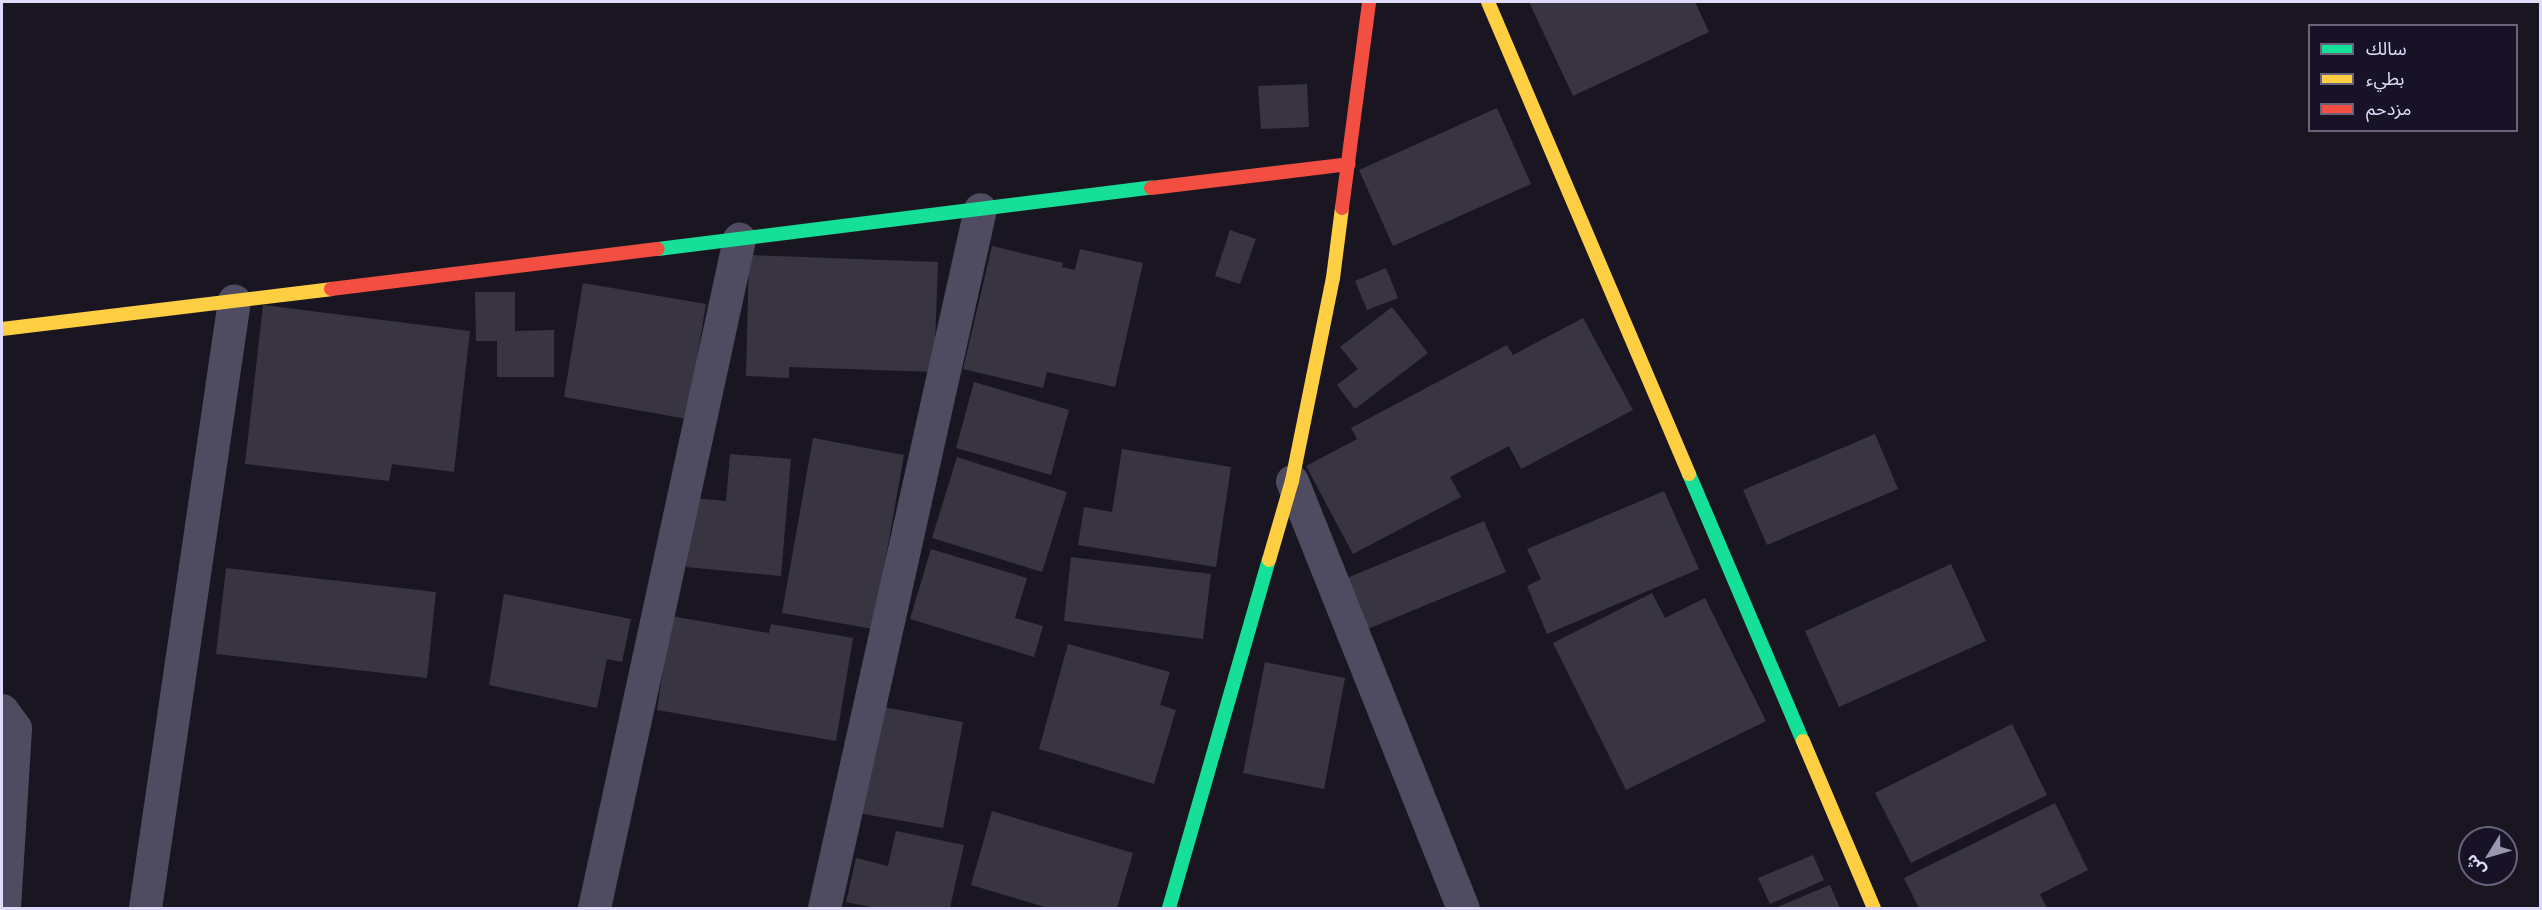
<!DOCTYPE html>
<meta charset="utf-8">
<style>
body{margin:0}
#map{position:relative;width:2542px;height:910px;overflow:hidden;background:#191621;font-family:Commissioner,"Noto Sans Arabic",sans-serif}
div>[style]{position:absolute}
.building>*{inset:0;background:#393442}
.street>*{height:33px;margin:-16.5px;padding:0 16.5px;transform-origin:16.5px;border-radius:16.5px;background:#4f4c61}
.fast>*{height:14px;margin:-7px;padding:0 7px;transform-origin:7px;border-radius:7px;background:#16e098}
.slow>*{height:14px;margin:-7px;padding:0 7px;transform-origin:7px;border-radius:7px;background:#ffcf43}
.jam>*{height:14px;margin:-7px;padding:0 7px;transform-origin:7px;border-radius:7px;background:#f24e42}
span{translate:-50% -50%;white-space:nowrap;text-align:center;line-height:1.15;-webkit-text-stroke:4.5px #171225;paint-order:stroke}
.frame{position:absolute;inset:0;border:3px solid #e1dbfb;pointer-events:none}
.legend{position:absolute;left:2308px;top:24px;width:210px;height:108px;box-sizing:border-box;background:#171225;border:2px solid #68627b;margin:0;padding:8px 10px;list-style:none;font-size:18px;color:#e1dbfb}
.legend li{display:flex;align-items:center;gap:12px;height:30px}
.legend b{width:30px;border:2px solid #68627b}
.north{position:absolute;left:2458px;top:826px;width:60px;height:60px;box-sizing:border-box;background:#171225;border:2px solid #68627b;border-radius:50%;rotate:233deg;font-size:16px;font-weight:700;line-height:24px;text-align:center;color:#e1dbfb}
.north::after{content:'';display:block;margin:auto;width:21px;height:27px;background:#9b96af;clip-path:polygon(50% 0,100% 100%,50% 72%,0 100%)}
</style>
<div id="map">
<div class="building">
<div style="clip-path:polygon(1529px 2px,1695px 2px,1709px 32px,1573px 96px)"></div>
<div style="clip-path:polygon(1307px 84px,1309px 127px,1261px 129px,1258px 86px)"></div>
<div style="clip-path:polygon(1497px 108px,1531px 184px,1393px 246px,1359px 170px)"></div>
<div style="clip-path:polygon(1230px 230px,1256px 239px,1240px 284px,1215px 276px)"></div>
<div style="clip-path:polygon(992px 246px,1063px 263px,1062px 267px,1075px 270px,1080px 249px,1143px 263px,1115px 387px,1047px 372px,1043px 388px,963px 369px)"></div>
<div style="clip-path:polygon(749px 255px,938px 262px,934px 372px,789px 367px,789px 378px,746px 376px)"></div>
<div style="clip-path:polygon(1386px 268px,1398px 298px,1367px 310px,1355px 281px)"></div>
<div style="clip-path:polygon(583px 283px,706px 304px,687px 419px,564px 397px)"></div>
<div style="clip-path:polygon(475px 292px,515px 292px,515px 331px,554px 330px,554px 377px,497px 377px,497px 341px,476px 341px)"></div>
<div style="clip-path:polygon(263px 305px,470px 331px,454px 472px,392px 464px,389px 481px,245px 464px)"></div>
<div style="clip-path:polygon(1392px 307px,1428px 353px,1355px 409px,1337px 385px,1358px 369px,1340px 347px)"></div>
<div style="clip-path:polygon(1583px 318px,1633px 410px,1521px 469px,1509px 446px,1450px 477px,1461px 497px,1353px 554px,1306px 466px,1357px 439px,1351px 428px,1507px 345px,1513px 355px)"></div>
<div style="clip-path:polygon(974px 382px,1069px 410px,1051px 475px,956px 448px)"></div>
<div style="clip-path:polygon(1875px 434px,1898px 489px,1767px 545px,1743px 490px)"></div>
<div style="clip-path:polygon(813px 438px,904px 455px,873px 629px,782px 613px)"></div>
<div style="clip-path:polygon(1122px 449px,1231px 467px,1216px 567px,1078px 545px,1084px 507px,1112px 512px)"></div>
<div style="clip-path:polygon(730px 454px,791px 459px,781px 576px,686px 567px,693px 498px,726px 501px)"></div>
<div style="clip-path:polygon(957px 457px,1067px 492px,1042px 572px,932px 538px)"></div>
<div style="clip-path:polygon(1664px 491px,1699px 569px,1547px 634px,1527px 586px,1541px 579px,1527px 549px)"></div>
<div style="clip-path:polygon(1484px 521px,1506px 572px,1368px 629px,1347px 578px)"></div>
<div style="clip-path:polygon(931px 549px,1027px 578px,1015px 618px,1043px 626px,1034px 657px,910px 619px)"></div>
<div style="clip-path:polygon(1071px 557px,1211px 574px,1203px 639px,1064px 621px)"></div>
<div style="clip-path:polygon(1951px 564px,1986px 641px,1839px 707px,1805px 631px)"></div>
<div style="clip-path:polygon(226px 568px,436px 592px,427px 678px,216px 654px)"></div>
<div style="clip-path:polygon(1652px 593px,1665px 618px,1705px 598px,1766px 721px,1626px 790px,1553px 643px)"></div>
<div style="clip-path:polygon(504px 594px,631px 619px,622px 662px,607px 659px,597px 708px,489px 685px)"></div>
<div style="clip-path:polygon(671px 616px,769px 633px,771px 624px,853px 638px,836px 741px,657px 710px)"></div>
<div style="clip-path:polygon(1068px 644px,1170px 672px,1160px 705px,1176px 710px,1154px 784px,1039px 749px)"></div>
<div style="clip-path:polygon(1265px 662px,1345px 678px,1324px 789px,1243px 773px)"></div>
<div style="clip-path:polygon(878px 706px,963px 722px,943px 828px,858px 813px)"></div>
<div style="clip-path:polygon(2012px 724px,2047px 795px,1911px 863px,1875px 793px)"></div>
<div style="clip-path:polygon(2055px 803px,2088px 870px,2040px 894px,2047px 908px,1919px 908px,1904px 878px)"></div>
<div style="clip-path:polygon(992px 811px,1133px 853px,1117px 908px,1048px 908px,971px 885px)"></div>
<div style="clip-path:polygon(896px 831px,964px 845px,950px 908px,876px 908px,846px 902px,856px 858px,888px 866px)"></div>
<div style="clip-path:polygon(1813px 855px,1824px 880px,1770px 904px,1758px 878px)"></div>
<div style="clip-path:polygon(1830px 885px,1840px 908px,1775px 908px)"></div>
</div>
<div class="street">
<div style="left:1292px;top:481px;width:460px;rotate:68.2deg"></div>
<div style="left:2px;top:710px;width:22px;rotate:54deg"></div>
<div style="left:15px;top:728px;width:180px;rotate:93.5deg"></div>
<div style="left:145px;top:908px;width:614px;rotate:-81.67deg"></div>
<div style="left:594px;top:908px;width:685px;rotate:-77.77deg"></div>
<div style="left:824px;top:908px;width:716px;rotate:-77.42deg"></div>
</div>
<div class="fast">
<div style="left:658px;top:249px;width:497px;rotate:-7.1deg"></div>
<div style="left:1689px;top:474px;width:290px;rotate:66.9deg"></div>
<div style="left:1169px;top:908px;width:362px;rotate:-74deg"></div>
</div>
<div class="slow">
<div style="left:1488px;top:2px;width:513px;rotate:66.93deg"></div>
<div style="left:2px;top:329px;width:331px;rotate:-6.9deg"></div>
<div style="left:1269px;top:560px;width:82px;rotate:-73.8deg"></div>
<div style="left:1292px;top:481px;width:207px;rotate:-78.6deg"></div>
<div style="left:1333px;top:278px;width:71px;rotate:-82.7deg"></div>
<div style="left:1803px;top:741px;width:181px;rotate:67deg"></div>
</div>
<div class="jam">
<div style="left:1151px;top:188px;width:199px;rotate:-6.9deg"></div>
<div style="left:1342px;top:208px;width:208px;rotate:-82.5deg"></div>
<div style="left:331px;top:289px;width:329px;rotate:-7deg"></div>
</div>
<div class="frame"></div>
<ul class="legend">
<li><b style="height:8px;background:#16e098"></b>سالك</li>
<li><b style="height:8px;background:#ffcf43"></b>بطيء</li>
<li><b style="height:8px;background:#f24e42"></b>مزدحم</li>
</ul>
<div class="north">ش</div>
</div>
